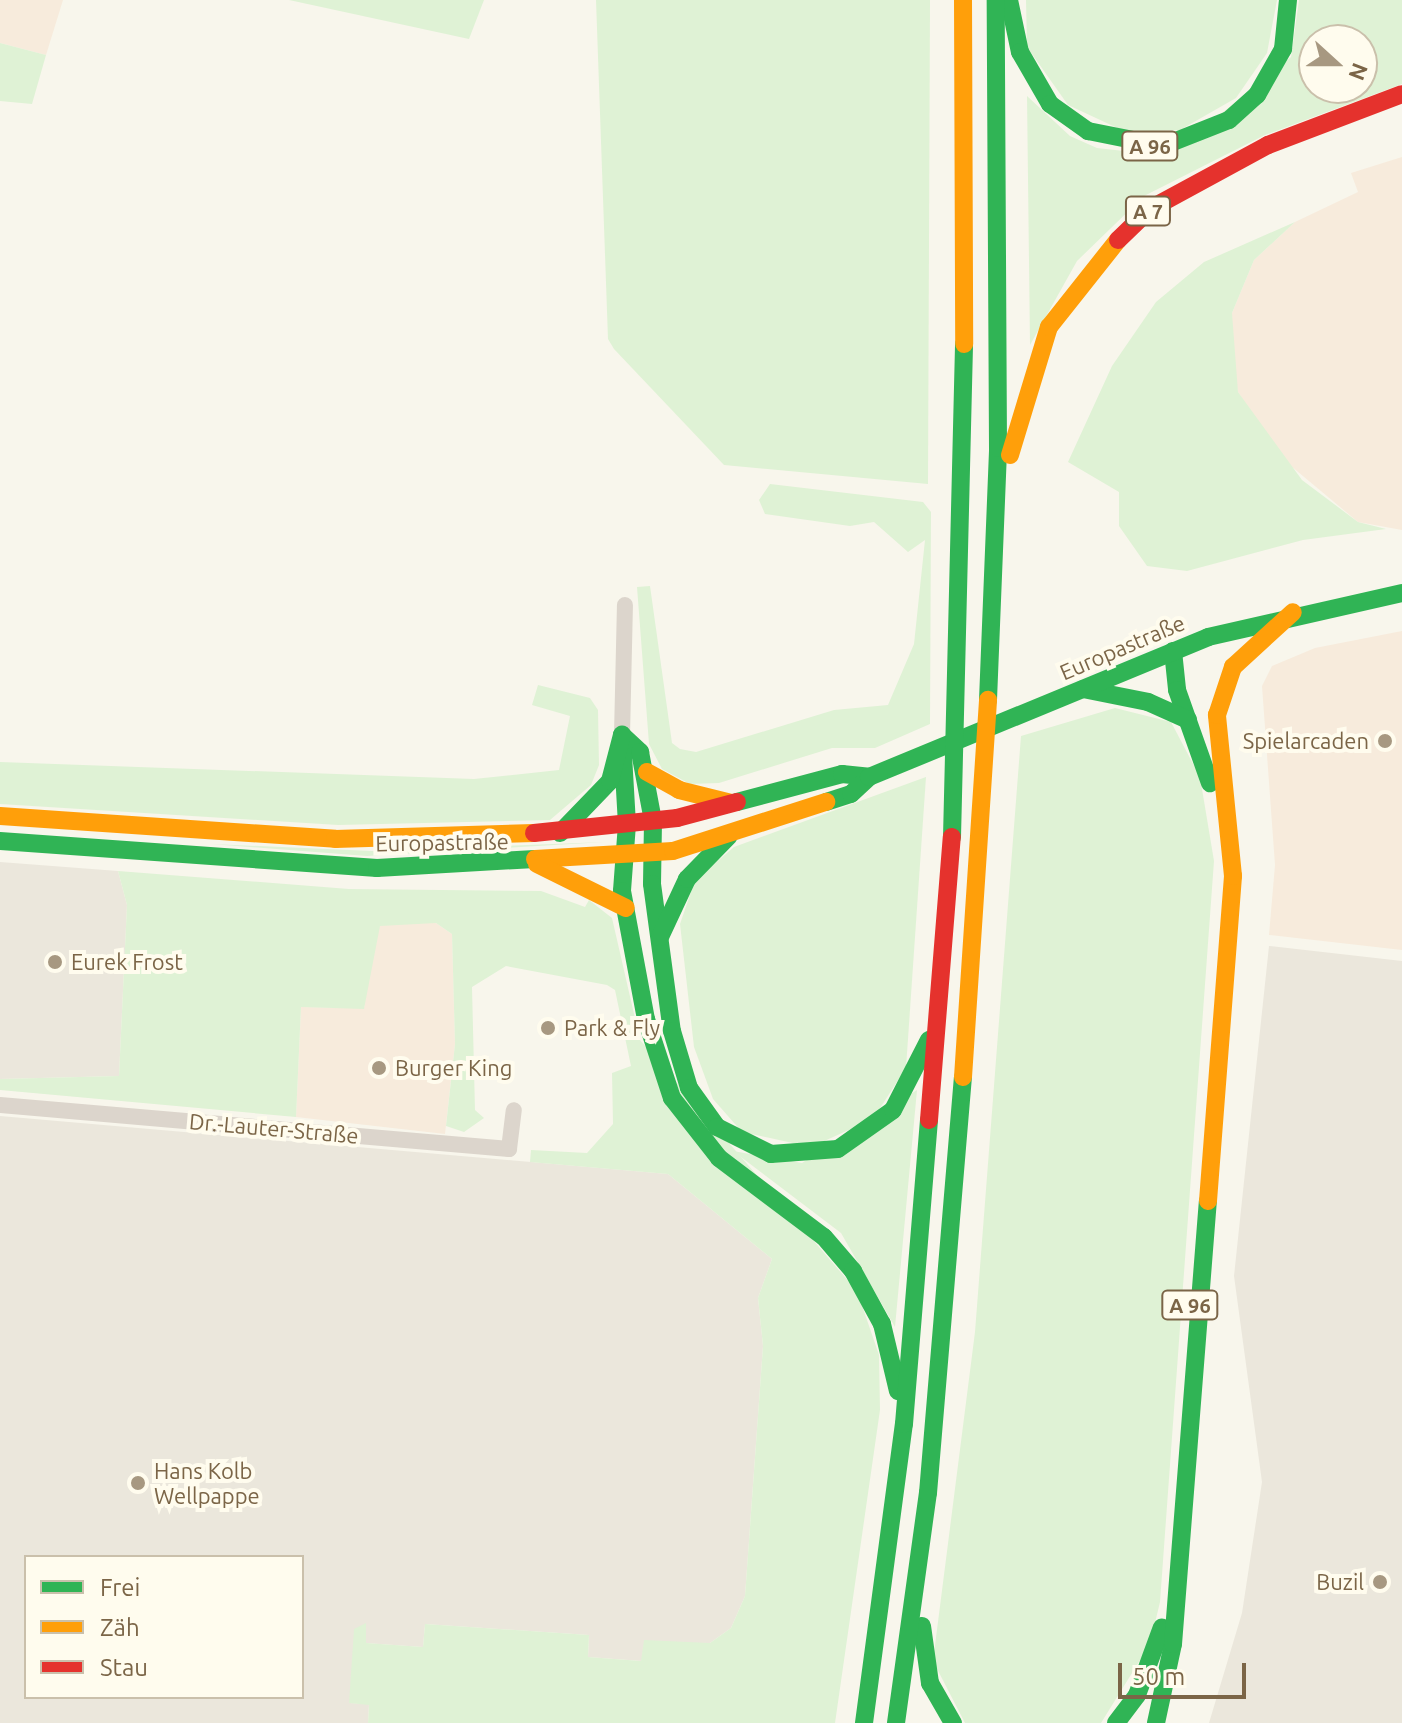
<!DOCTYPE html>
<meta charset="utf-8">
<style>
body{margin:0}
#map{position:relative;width:1402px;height:1723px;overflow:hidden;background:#f8f6ec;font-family:Ubuntu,sans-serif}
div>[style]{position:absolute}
.commercial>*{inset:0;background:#f7ebdc}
.industrial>*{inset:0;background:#ebe7dc}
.green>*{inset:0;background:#dff2d5}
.street>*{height:16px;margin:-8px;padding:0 8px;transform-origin:8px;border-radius:8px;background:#dcd5cc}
.fast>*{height:18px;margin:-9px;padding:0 9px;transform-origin:9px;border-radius:9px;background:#30b455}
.slow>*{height:18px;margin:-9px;padding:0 9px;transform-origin:9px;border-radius:9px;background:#ff9f0a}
.jam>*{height:18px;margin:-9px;padding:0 9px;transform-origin:9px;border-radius:9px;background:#e5322d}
.dots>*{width:22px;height:22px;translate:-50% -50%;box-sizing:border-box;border:4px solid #fffcee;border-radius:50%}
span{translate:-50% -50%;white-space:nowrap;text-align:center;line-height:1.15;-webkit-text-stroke:8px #fffcee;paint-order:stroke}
.shield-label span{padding:2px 6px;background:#fffcee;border:2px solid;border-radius:6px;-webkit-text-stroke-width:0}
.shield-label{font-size:20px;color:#7b6547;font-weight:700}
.street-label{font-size:22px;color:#7b6547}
.poi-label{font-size:22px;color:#7b6547}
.right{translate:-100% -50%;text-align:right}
.left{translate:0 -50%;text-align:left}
.legend{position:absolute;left:24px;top:1555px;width:280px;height:144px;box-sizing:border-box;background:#fffcee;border:2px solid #cac0ab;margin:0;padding:10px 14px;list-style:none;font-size:24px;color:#7b6547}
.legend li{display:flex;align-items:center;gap:16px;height:40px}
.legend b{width:40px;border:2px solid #cac0ab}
.north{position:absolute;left:1298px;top:24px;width:80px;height:80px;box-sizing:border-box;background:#fffcee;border:2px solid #cac0ab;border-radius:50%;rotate:111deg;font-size:22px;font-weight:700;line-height:32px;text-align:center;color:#7b6547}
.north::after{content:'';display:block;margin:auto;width:28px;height:36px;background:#a79881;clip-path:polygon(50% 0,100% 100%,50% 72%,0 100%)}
.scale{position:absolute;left:1118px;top:1663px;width:128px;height:36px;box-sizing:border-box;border:4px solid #7b6547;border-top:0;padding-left:10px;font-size:24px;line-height:28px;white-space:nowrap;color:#7b6547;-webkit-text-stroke:6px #fffcee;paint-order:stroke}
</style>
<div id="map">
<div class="commercial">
<div style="clip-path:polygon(0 0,63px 0,46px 55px,0 43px)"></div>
<div style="clip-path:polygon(1402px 157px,1402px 530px,1358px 522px,1279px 456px,1238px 392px,1230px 350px,1232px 313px,1254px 260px,1295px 222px,1358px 192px,1351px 173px)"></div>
<div style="clip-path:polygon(1402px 631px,1402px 950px,1269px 935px,1275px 865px,1262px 686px,1272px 666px,1315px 648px)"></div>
<div style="clip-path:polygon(407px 919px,436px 923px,452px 934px,455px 1044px,445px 1134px,296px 1117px,301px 1007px,364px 1008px,372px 940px,380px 925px)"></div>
</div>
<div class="industrial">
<div style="clip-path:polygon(0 862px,118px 871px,127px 905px,119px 1076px,0 1079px)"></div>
<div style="clip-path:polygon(1269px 946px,1402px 961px,1402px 1723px,1209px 1723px,1242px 1613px,1262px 1482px,1234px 1276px)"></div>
<div style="clip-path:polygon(evenodd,0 1116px,668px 1174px,772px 1259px,758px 1298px,763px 1346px,745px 1596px,731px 1628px,710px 1643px,679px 1643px,642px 1661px,588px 1657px,589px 1635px,425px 1624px,423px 1647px,365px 1643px,365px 1624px,350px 1703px,369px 1704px,368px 1723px,0 1723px,0 1116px,26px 1557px,302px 1557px,302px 1697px,26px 1697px,26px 1557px)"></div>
</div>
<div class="green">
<div style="clip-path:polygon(289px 0,484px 0,469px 39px)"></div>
<div style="clip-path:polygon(596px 0,930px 0,928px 484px,724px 465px,614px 349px,608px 339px)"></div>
<div style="clip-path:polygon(1026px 0,1277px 0,1267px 53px,1236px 98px,1180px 130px,1126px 132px,1068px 105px,1027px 47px)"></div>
<div style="clip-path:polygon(evenodd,1299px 0,1402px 0,1402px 84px,1265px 135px,1144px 196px,1077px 261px,1030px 345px,1027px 96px,1070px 136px,1097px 148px,1169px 156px,1291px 57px,1299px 0,1314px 40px,1362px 40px,1362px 88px,1314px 88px,1314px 40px)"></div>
<div style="clip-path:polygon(0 43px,46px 55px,32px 104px,0 101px)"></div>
<div style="clip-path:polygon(1295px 222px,1254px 260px,1232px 313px,1238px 392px,1302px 480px,1358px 522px,1386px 529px,1303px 540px,1187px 571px,1147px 566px,1119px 526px,1119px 492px,1068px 462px,1112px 366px,1156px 302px,1204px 262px)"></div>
<div style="clip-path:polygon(770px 484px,923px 502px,931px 512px,930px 724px,875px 748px,832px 748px,719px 783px,690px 784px,662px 769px,649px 744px,637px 587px,650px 586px,672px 743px,680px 749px,696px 752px,834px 710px,888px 705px,914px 644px,925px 540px,908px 552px,874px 522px,850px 526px,765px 514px,759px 500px)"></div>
<div style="clip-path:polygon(538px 685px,590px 698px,598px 710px,599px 765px,591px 785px,550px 820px,338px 825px,0 804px,0 762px,474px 779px,559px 770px,570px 716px,532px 705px)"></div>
<div style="clip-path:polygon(1115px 708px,1171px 722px,1200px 777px,1214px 861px,1160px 1602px,1150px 1644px,1101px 1723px,965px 1723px,933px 1661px,975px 1332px,1021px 736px)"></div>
<div style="clip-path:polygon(926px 777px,906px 1068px,873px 1119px,811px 1147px,742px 1132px,713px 1099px,694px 1047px,680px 924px,695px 880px,734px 847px)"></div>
<div style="clip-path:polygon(605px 842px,367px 856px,212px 844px,372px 851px)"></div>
<div style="clip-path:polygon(118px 871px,349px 889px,541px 891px,585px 907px,589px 900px,612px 918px,640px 1040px,857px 1291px,879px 1355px,880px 1410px,835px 1723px,368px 1723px,369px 1705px,349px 1703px,354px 1629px,366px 1623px,366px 1643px,423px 1647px,425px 1624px,589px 1635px,588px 1657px,641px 1661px,644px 1640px,710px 1643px,731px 1628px,745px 1596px,763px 1346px,758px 1298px,772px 1259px,668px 1174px,530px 1162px,531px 1150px,587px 1153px,613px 1124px,612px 1073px,631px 1066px,615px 990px,607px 985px,506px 966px,472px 987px,475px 1110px,484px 1118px,464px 1132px,446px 1126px,455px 1044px,452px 934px,436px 923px,380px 926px,364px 1009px,301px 1007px,296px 1117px,0 1090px,0 1079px,119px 1076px,127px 905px)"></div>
<div style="clip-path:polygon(917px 1090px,895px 1327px,841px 1233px,733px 1151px,802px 1163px)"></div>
</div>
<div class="street">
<div style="left:622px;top:735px;width:130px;rotate:-88.7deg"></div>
<div style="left:0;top:1105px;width:511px;rotate:4.94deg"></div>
<div style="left:509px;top:1149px;width:39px;rotate:-83deg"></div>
</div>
<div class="fast">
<div style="left:1009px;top:0;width:53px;rotate:78.1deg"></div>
<div style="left:1020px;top:52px;width:60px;rotate:60deg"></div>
<div style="left:1050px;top:104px;width:47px;rotate:35.4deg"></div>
<div style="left:1088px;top:131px;width:76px;rotate:11.3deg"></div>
<div style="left:1163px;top:146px;width:71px;rotate:-21.5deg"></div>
<div style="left:1229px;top:120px;width:38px;rotate:-42deg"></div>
<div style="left:1257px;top:95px;width:53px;rotate:-60.5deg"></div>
<div style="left:1283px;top:49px;width:49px;rotate:-84.2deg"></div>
<div style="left:1173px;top:651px;width:39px;rotate:84deg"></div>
<div style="left:1177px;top:690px;width:99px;rotate:70.5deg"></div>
<div style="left:1083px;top:689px;width:66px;rotate:11.3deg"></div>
<div style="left:1148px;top:702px;width:44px;rotate:24.2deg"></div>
<div style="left:988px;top:700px;width:252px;rotate:-87.7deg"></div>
<div style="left:998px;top:448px;width:448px;rotate:-90.3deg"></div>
<div style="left:622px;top:735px;width:25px;rotate:43deg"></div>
<div style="left:640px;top:752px;width:70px;rotate:79.3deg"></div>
<div style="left:623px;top:755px;width:69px;rotate:86.7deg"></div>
<div style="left:737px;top:802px;width:109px;rotate:-14.9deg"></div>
<div style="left:842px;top:774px;width:27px;rotate:6deg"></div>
<div style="left:826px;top:802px;width:26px;rotate:-18deg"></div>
<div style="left:851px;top:794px;width:25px;rotate:-43deg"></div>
<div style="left:869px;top:777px;width:367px;rotate:-22.4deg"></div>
<div style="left:1208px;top:637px;width:199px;rotate:-12.8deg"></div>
<div style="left:653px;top:821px;width:63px;rotate:90.9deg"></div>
<div style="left:652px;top:884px;width:148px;rotate:82.3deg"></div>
<div style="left:672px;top:1031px;width:59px;rotate:73.4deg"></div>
<div style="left:689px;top:1088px;width:48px;rotate:54.3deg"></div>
<div style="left:717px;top:1127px;width:60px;rotate:26.6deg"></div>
<div style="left:771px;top:1154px;width:67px;rotate:-4.3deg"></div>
<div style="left:838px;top:1149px;width:67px;rotate:-35.3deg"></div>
<div style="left:893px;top:1110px;width:79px;rotate:-62.8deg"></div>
<div style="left:627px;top:824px;width:67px;rotate:94.3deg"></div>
<div style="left:622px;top:891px;width:130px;rotate:79.4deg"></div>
<div style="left:646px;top:1019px;width:83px;rotate:71.8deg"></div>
<div style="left:672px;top:1098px;width:76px;rotate:51.9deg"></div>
<div style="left:719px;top:1158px;width:131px;rotate:37deg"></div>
<div style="left:824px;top:1237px;width:45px;rotate:49.5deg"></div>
<div style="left:853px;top:1271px;width:60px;rotate:61.3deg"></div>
<div style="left:882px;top:1324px;width:69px;rotate:76.6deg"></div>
<div style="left:560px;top:833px;width:72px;rotate:-46.1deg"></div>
<div style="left:610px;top:781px;width:48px;rotate:-75.4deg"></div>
<div style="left:952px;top:837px;width:493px;rotate:-88.6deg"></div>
<div style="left:0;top:841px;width:378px;rotate:4.1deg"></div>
<div style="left:377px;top:868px;width:158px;rotate:-3.3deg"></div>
<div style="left:660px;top:937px;width:64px;rotate:-65deg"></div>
<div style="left:687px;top:879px;width:60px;rotate:-45.7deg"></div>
<div style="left:922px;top:1626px;width:58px;rotate:82deg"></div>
<div style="left:930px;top:1683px;width:46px;rotate:60.1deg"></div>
<div style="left:864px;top:1723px;width:302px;rotate:-82.4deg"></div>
<div style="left:904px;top:1424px;width:305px;rotate:-85.3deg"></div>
<div style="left:896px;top:1723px;width:232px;rotate:-82.1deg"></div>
<div style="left:928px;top:1493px;width:417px;rotate:-85.2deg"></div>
<div style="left:1116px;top:1723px;width:35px;rotate:-53deg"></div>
<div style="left:1137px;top:1695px;width:72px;rotate:-69.8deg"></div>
<div style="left:1156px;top:1723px;width:81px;rotate:-77.9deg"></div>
<div style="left:1173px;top:1644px;width:444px;rotate:-85.5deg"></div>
</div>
<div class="slow">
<div style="left:963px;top:0;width:344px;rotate:89.8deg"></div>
<div style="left:1010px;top:455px;width:134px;rotate:-73.1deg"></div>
<div style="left:1049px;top:327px;width:111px;rotate:-51.6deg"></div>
<div style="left:647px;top:772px;width:37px;rotate:29deg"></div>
<div style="left:679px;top:790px;width:54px;rotate:14deg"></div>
<div style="left:0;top:816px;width:336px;rotate:3.9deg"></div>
<div style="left:335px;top:839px;width:199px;rotate:-1.7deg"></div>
<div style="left:535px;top:859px;width:138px;rotate:-3.3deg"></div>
<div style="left:673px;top:851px;width:161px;rotate:-17.8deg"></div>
<div style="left:537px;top:864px;width:99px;rotate:26.3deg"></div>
<div style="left:963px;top:1077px;width:378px;rotate:-86.2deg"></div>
<div style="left:1208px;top:1201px;width:326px;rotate:-85.6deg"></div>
<div style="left:1233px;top:876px;width:162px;rotate:-95.7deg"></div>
<div style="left:1217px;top:715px;width:51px;rotate:-71.6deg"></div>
<div style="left:1233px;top:667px;width:81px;rotate:-42.5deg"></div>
</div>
<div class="jam">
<div style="left:1118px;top:240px;width:45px;rotate:-44.1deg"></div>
<div style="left:1150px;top:209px;width:134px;rotate:-28.5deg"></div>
<div style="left:1268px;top:145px;width:143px;rotate:-20.8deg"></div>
<div style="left:534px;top:833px;width:144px;rotate:-6deg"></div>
<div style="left:677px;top:818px;width:62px;rotate:-14.9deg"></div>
<div style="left:929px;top:1120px;width:284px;rotate:-85.4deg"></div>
</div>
<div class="dots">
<div style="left:1385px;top:741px;background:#a79881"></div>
<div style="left:55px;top:962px;background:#a79881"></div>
<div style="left:548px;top:1028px;background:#a79881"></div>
<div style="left:379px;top:1068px;background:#a79881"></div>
<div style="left:138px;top:1483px;background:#a79881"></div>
<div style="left:1380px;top:1582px;background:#a79881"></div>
</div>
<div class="shield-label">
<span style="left:1150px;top:146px">A 96</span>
<span style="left:1148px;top:211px">A 7</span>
<span style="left:1190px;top:1305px">A 96</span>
</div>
<div class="street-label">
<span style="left:1122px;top:647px;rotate:-23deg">Europastraße</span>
<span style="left:442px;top:842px;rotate:-1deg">Europastraße</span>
<span style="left:274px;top:1128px;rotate:5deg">Dr.-Lauter-Straße</span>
</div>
<div class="poi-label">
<span class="right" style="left:1369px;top:741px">Spielarcaden</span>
<span class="left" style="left:71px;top:962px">Eurek Frost</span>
<span class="left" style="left:564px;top:1028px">Park &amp; Fly</span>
<span class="left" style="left:395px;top:1068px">Burger King</span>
<span class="left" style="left:154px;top:1483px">Hans Kolb<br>Wellpappe</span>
<span class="right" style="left:1364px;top:1582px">Buzil</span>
</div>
<ul class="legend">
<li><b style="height:10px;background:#30b455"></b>Frei</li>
<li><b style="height:10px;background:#ff9f0a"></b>Zäh</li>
<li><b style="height:10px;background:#e5322d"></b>Stau</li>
</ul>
<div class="north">N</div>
<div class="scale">50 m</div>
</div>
